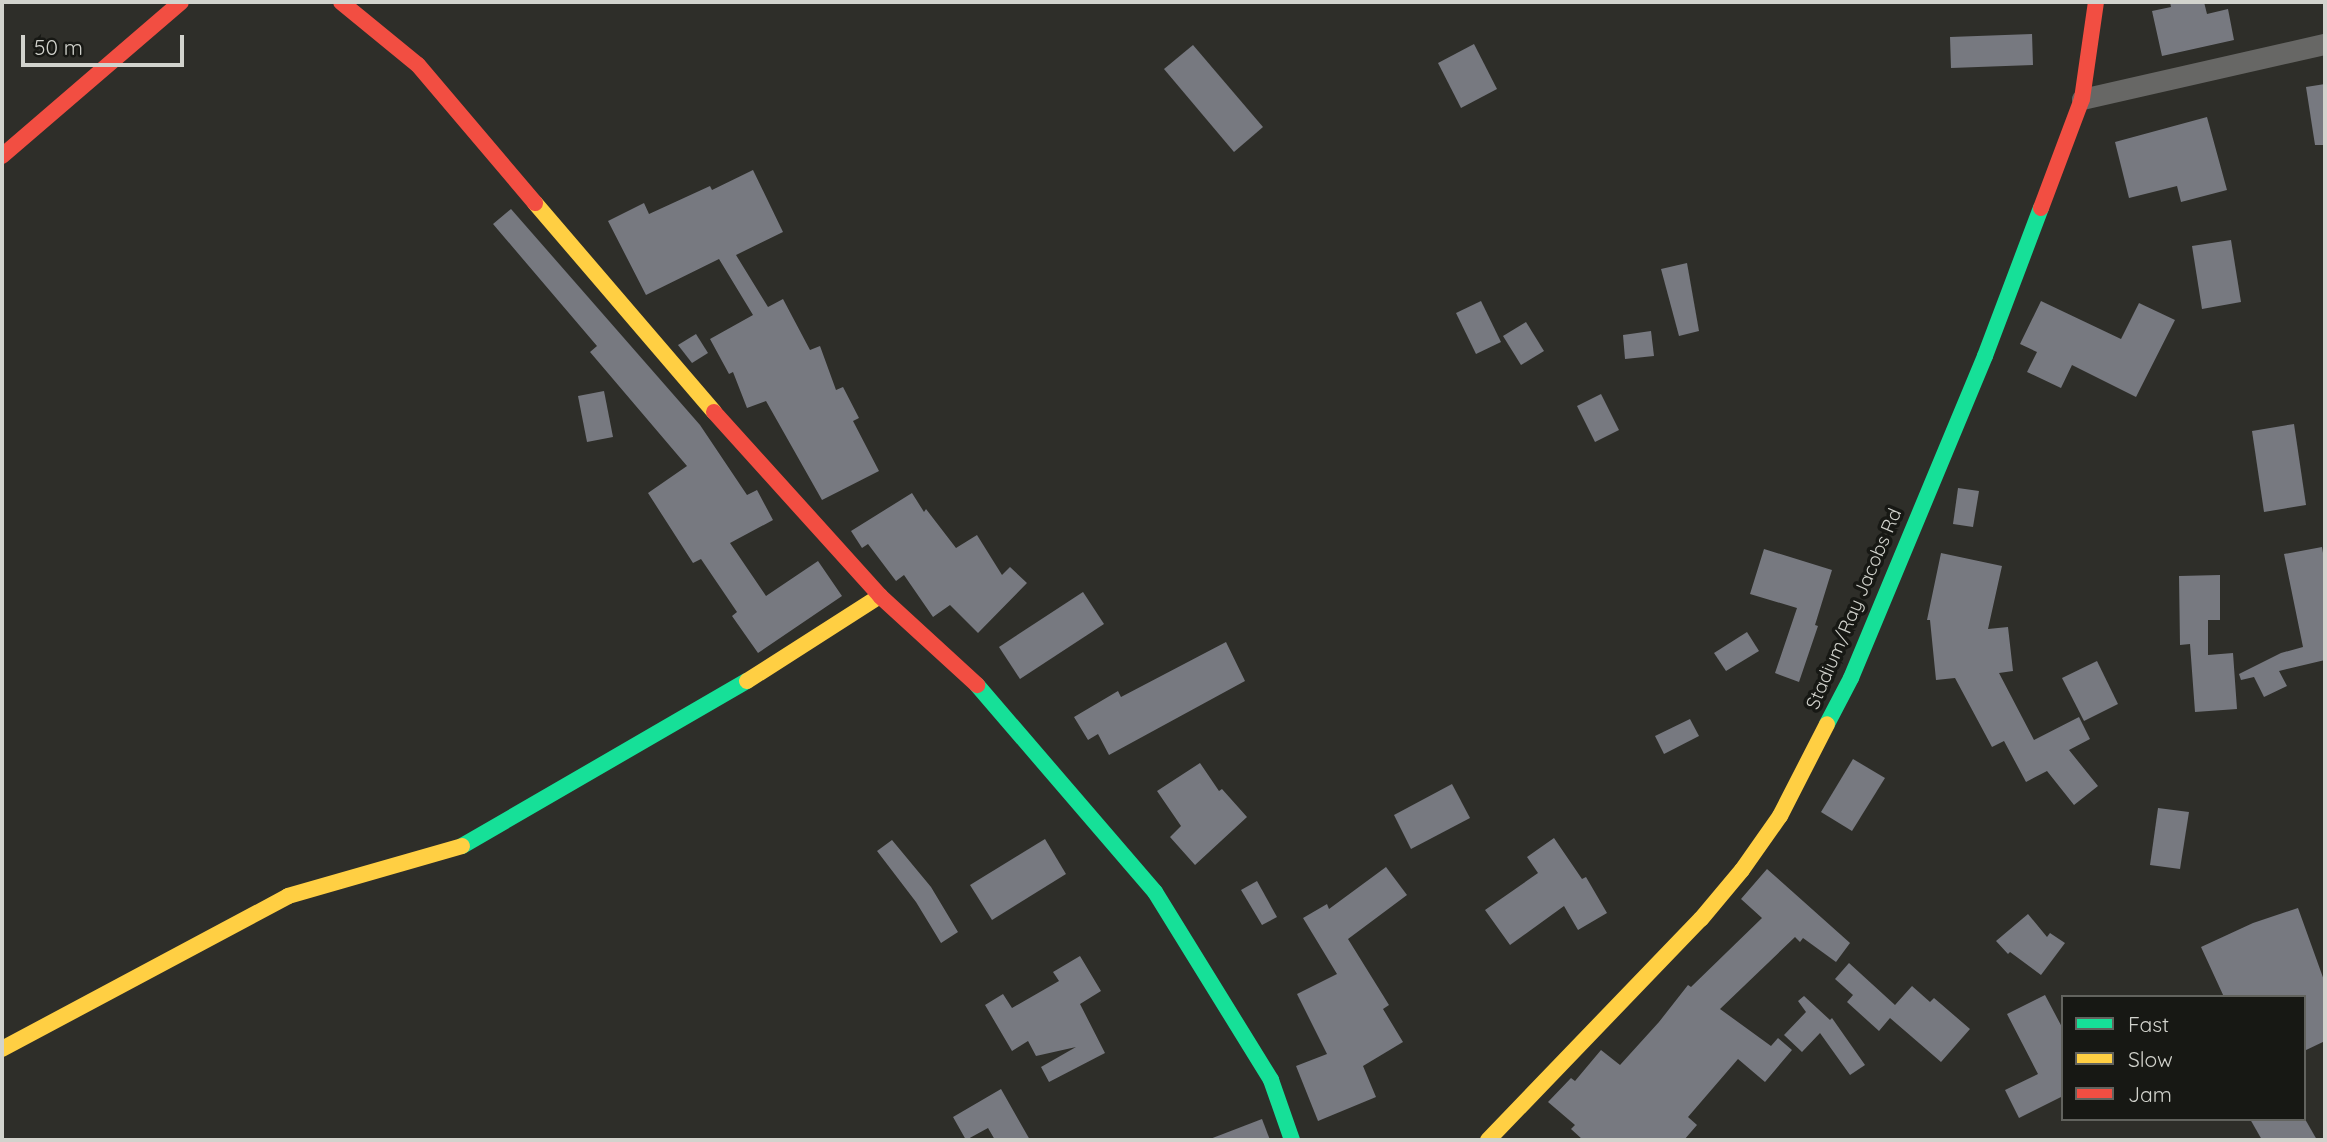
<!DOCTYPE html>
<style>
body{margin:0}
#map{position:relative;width:2327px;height:1142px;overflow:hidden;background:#2e2e29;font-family:Quicksand,sans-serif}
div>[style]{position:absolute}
.building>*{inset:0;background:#777980}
.street>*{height:21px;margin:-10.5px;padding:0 10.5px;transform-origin:10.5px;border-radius:10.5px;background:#676765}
.fast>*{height:16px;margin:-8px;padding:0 8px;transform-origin:8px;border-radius:8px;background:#16e098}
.slow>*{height:16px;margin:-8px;padding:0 8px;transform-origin:8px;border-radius:8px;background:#ffcf43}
.jam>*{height:16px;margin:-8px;padding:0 8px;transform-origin:8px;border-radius:8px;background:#f24e42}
span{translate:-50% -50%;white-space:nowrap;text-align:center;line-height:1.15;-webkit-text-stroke:7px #171814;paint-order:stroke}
.street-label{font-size:19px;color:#d2d3cd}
.frame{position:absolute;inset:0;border:4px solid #d2d3cd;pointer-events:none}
.legend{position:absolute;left:2061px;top:995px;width:245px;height:126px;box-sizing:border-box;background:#171814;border:2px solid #62635e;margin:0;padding:9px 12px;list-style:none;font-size:21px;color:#d2d3cd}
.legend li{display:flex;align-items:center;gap:14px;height:35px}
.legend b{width:35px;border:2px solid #62635e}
.scale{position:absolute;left:21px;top:35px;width:163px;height:32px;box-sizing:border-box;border:4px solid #d2d3cd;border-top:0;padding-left:9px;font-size:21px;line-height:24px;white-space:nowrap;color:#d2d3cd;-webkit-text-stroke:5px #171814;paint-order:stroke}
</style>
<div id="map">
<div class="building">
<div style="clip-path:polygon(2170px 2px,2204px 2px,2207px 14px,2228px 9px,2234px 40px,2162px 56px,2152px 11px,2171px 7px)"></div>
<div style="clip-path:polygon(2032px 34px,2033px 65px,1951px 68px,1950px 37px)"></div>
<div style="clip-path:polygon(1474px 44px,1497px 89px,1461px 108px,1438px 63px)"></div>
<div style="clip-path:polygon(1193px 45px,1263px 127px,1234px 152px,1164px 69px)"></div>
<div style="clip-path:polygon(2325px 84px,2325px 145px,2315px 145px,2306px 87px)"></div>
<div style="clip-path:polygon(2207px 117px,2227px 190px,2181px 202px,2177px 186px,2129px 198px,2115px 142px)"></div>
<div style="clip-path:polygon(753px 170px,783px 232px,736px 255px,768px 307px,783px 299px,810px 350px,820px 346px,836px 390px,843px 387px,859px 418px,853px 421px,879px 471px,822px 500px,766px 401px,747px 408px,733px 372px,729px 374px,710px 339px,753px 315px,719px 259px,646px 295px,608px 221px,644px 203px,649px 214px,710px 186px,712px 190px)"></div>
<div style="clip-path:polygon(511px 209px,700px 425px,747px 495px,757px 490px,773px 520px,730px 543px,766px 596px,818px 561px,842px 596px,758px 653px,732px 616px,737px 612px,701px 559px,693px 563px,648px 493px,687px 466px,590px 352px,597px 346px,493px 224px)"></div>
<div style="clip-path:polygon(2231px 240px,2241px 302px,2202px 309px,2192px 246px)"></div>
<div style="clip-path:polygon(1687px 263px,1699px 331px,1679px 336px,1661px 269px)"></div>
<div style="clip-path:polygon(1481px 301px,1501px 342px,1476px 354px,1456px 313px)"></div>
<div style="clip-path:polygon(2041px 301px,2121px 339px,2139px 303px,2175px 320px,2136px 397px,2072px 365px,2061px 388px,2027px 372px,2037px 352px,2020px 344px)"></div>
<div style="clip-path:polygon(1526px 322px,1544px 351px,1521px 365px,1503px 336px)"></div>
<div style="clip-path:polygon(1651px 331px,1654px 356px,1625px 359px,1623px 335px)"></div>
<div style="clip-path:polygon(696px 334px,708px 353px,692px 363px,678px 345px)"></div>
<div style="clip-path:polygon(604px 391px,613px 437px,587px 442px,578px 396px)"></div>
<div style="clip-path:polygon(1601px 394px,1619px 430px,1595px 442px,1577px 406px)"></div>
<div style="clip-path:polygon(2294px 424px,2306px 505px,2264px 512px,2252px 431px)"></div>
<div style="clip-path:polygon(1958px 488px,1979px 491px,1973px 527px,1953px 524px)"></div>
<div style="clip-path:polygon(912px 493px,924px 512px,926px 509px,956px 548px,977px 535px,1002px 575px,1010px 567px,1027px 583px,978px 633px,950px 605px,933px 617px,904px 575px,896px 581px,868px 544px,862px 548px,851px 531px)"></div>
<div style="clip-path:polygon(2322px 547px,2325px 565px,2325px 660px,2279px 671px,2287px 686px,2264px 697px,2254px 677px,2241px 680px,2239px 674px,2281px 653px,2303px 647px,2284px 554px)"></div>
<div style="clip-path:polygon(1764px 549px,1832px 570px,1815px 625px,1818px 626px,1799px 682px,1775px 673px,1797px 608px,1750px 594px)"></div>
<div style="clip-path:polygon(1941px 553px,2002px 566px,1988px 629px,2008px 627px,2013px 671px,1999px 673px,2034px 740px,2079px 717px,2090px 739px,2069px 750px,2098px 786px,2074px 805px,2047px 771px,2026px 782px,2004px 741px,1992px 747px,1955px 678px,1936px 680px,1930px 620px,1927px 620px)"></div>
<div style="clip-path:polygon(2220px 575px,2220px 620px,2208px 620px,2208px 655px,2233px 653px,2237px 709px,2195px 712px,2190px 644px,2180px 645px,2179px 576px)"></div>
<div style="clip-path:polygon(1083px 592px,1104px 624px,1020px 679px,999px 647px)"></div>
<div style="clip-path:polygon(1747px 632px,1759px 651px,1726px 671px,1714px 653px)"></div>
<div style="clip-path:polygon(1226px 642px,1245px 681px,1109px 755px,1098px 734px,1088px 740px,1074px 717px,1118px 691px,1121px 697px)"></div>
<div style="clip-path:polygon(2097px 661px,2118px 704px,2084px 721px,2062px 678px)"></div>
<div style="clip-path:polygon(1690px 719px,1699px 736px,1664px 754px,1655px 736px)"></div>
<div style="clip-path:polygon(1853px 759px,1885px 778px,1852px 831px,1821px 812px)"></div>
<div style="clip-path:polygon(1200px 763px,1219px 791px,1222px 789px,1247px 817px,1195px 865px,1170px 837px,1181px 826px,1157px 791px)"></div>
<div style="clip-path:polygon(1452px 784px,1470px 818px,1411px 849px,1394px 815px)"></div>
<div style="clip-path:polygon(2158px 808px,2189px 812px,2180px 869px,2150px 865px)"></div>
<div style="clip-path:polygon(1554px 838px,1582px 879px,1586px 877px,1607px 913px,1578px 930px,1564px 906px,1510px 945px,1485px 910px,1538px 873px,1527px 857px)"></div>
<div style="clip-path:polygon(1045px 839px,1066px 874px,992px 920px,970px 885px)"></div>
<div style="clip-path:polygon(892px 840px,931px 887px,958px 932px,941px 943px,916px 902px,877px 851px)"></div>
<div style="clip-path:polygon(1386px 867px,1407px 895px,1348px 939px,1389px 1005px,1383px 1009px,1403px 1042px,1363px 1066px,1376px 1097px,1318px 1121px,1296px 1066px,1327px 1054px,1297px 994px,1337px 974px,1303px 918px,1327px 904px,1329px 909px)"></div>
<div style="clip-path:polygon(1767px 869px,1850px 943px,1836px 962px,1803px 938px,1800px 942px,1795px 937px,1720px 1009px,1771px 1046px,1778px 1038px,1792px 1050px,1765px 1082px,1738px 1059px,1688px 1117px,1697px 1125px,1684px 1140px,1583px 1140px,1571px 1129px,1575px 1125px,1548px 1102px,1571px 1078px,1575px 1081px,1601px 1050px,1620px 1065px,1659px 1022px,1688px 985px,1691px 987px,1762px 918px,1741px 899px)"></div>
<div style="clip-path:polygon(1257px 881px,1277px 917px,1262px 925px,1241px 890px)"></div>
<div style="clip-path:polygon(2298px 908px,2325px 983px,2325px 1041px,2304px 1051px,2304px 997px,2224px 997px,2201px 947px,2253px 923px)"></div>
<div style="clip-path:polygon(2028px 914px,2047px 937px,2050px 933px,2065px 943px,2041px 975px,2010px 952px,2008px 954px,1996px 941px)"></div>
<div style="clip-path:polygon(1080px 956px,1101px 991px,1080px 1004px,1105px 1053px,1049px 1082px,1041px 1067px,1076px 1047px,1036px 1056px,1028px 1041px,1012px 1051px,985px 1005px,1003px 994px,1012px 1008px,1059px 981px,1053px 972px)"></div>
<div style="clip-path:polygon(1849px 963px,1895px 1005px,1912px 986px,1930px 1002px,1934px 998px,1970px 1029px,1941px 1062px,1890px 1018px,1879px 1031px,1847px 1002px,1853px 995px,1835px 979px)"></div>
<div style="clip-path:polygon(2045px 995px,2063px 1029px,2063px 1096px,2019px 1118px,2005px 1090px,2038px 1074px,2007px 1014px)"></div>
<div style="clip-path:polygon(1804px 996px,1830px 1020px,1832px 1018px,1865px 1065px,1850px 1075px,1820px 1033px,1802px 1052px,1784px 1035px,1806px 1012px,1798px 1001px)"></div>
<div style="clip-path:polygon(1001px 1089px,1030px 1140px,995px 1140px,988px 1128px,966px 1140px,953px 1117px)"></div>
<div style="clip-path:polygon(1262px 1119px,1270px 1140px,1210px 1140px,1210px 1139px)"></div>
<div style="clip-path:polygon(2250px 1119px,2305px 1119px,2317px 1140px,2262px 1140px)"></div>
</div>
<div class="street">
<div style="left:2082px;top:99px;width:249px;rotate:-12.8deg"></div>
</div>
<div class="fast">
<div style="left:977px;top:685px;width:273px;rotate:49.3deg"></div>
<div style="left:1155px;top:892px;width:221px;rotate:58.3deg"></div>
<div style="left:1271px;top:1080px;width:64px;rotate:70.7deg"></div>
<div style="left:1827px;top:724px;width:52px;rotate:-62.4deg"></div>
<div style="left:1851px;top:678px;width:349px;rotate:-67.4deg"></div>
<div style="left:1985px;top:356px;width:158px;rotate:-69.3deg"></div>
<div style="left:462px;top:846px;width:329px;rotate:-30.1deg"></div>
</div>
<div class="slow">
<div style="left:535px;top:203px;width:275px;rotate:49.4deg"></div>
<div style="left:747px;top:681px;width:158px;rotate:-32.6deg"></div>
<div style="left:2px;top:1049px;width:324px;rotate:-28.1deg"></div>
<div style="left:288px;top:896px;width:181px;rotate:-16deg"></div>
<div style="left:1488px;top:1140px;width:307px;rotate:-46.1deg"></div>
<div style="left:1701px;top:919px;width:64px;rotate:-50.1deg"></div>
<div style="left:1742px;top:870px;width:66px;rotate:-54.9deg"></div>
<div style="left:1780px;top:816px;width:103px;rotate:-62.9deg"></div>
</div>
<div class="jam">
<div style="left:341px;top:2px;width:99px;rotate:39.3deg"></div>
<div style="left:418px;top:65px;width:181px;rotate:49.7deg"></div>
<div style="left:2px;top:156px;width:236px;rotate:-40.7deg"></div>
<div style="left:2041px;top:208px;width:116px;rotate:-69.4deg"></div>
<div style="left:2082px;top:99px;width:98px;rotate:-81.8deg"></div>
<div style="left:714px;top:412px;width:248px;rotate:47.9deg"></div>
<div style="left:880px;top:596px;width:132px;rotate:42.5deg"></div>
</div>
<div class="street-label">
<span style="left:1854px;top:609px;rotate:-67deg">Stadium/Ray Jacobs Rd</span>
</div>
<div class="frame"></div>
<ul class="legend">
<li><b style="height:9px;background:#16e098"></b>Fast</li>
<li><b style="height:9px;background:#ffcf43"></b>Slow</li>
<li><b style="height:9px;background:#f24e42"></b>Jam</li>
</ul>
<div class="scale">50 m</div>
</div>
